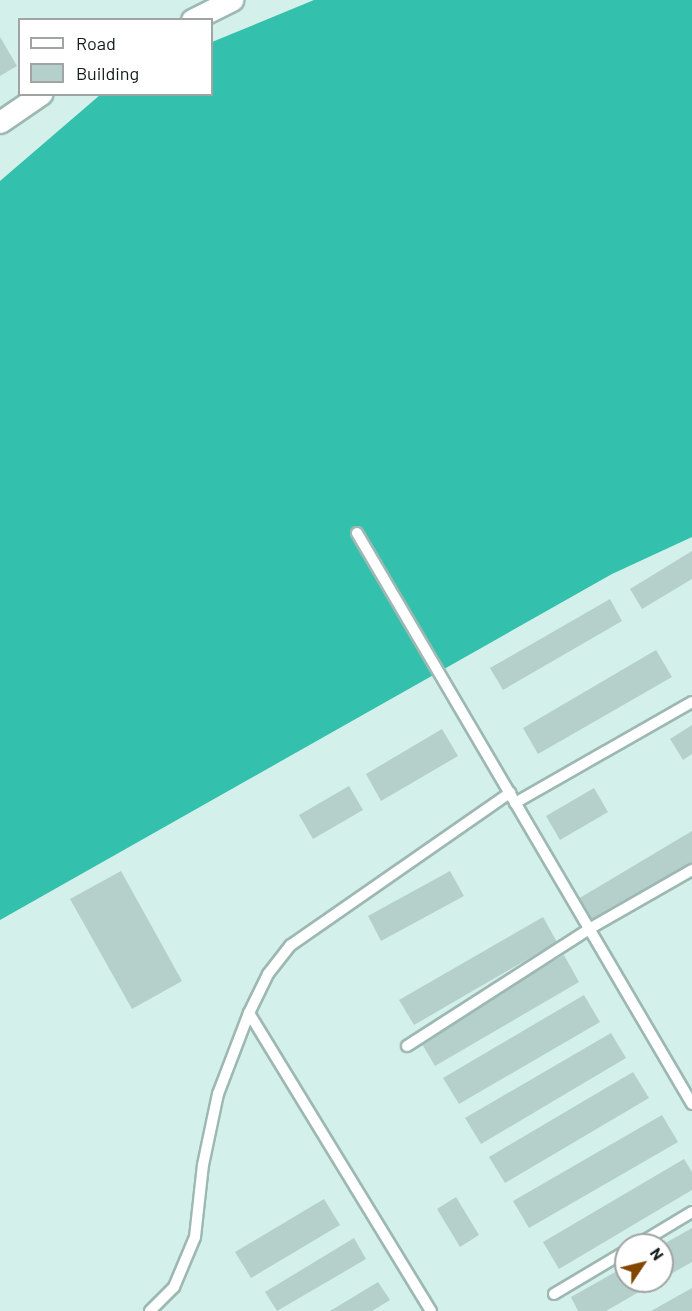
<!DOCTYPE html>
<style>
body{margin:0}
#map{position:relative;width:692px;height:1311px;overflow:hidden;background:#d4f0ea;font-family:Barlow,sans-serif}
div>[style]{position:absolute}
.forest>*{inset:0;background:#33c0ac}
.building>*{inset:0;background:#b5d0ca}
.roads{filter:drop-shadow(2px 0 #9db8b2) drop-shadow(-2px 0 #9db8b2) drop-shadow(0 2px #9db8b2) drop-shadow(0 -2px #9db8b2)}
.lane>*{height:10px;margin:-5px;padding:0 5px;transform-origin:5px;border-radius:5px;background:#fff}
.street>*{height:21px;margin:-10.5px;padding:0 10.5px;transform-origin:10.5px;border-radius:10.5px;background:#fff}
span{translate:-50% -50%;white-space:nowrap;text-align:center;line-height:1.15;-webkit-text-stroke:6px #fff;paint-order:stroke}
.legend{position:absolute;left:18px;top:18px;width:195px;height:78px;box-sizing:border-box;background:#fff;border:2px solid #a0a4a3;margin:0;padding:8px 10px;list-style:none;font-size:18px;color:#121c1a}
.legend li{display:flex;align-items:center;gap:12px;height:30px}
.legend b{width:30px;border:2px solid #a0a4a3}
.north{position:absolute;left:614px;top:1233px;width:60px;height:60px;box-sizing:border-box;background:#fff;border:2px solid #a0a4a3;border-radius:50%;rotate:55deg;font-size:16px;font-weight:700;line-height:24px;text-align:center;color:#121c1a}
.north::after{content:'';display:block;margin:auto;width:21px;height:27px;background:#834602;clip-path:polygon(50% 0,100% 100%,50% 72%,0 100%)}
</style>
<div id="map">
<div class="forest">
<div style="clip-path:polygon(314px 0,692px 0,692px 537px,612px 574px,0 920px,0 181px,100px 95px,212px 94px,212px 42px)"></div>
</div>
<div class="building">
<div style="clip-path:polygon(0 37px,17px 66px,0 76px)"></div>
<div style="clip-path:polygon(692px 551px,692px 579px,642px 609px,630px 589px)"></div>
<div style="clip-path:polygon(610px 599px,622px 621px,503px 690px,490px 668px)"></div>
<div style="clip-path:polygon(656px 650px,672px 677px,538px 754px,523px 728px)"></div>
<div style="clip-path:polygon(692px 725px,692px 754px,683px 760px,670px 739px)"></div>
<div style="clip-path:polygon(442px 729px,458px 756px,381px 801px,366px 774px)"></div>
<div style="clip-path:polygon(349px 786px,363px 810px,313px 839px,299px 815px)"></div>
<div style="clip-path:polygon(594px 788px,608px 812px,560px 840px,546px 816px)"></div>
<div style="clip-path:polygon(692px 831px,692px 864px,592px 923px,578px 899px)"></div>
<div style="clip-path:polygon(121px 871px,182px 981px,132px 1009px,70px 899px)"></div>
<div style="clip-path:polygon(450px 871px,464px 896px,381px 941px,368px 916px)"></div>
<div style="clip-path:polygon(543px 917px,557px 942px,414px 1025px,399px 1000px)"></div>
<div style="clip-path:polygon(564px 955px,579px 982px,435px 1066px,419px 1039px)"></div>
<div style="clip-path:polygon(584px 995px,600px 1022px,459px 1104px,443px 1078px)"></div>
<div style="clip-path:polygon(611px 1033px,626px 1058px,481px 1144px,465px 1118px)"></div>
<div style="clip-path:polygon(633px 1072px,649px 1098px,505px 1183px,489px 1157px)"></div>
<div style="clip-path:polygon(662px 1115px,678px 1142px,529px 1228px,513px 1201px)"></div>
<div style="clip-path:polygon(684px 1159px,692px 1172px,692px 1190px,559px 1269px,543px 1242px)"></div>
<div style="clip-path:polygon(456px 1197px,479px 1235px,460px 1247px,437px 1209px)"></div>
<div style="clip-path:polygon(324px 1199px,340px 1225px,251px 1278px,235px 1252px)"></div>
<div style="clip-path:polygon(692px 1228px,692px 1262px,662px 1279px,662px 1245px)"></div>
<div style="clip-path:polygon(354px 1238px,366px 1259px,277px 1311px,265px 1292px)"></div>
<div style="clip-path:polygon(626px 1266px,626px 1281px,658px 1281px,606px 1311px,578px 1311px,571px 1297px)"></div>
<div style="clip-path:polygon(378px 1282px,390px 1300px,372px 1311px,330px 1311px)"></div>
<div style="clip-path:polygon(692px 1288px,692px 1311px,651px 1311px)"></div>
</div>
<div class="roads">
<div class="lane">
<div style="left:357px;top:533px;width:662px;rotate:59.6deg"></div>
<div style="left:515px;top:803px;width:204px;rotate:-29.7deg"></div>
<div style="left:249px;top:1013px;width:349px;rotate:58.6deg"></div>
<div style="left:407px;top:1046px;width:216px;rotate:-32.7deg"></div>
<div style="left:589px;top:929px;width:119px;rotate:-29.8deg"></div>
<div style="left:637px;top:1245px;width:64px;rotate:-31deg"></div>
<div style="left:554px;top:1294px;width:84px;rotate:-30.8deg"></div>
<div style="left:150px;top:1311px;width:34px;rotate:-45deg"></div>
<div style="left:174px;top:1287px;width:54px;rotate:-67.2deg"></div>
<div style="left:195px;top:1237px;width:72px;rotate:-83.7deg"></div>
<div style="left:203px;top:1165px;width:73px;rotate:-78.1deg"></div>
<div style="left:218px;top:1094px;width:87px;rotate:-69.1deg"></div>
<div style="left:249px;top:1013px;width:43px;rotate:-64deg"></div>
<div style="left:268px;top:974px;width:37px;rotate:-52deg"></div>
<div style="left:291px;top:945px;width:267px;rotate:-34.8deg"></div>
</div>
<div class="street">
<div style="left:192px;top:20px;width:45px;rotate:-26.6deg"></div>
<div style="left:0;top:122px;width:50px;rotate:-34.3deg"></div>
</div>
</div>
<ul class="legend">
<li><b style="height:8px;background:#fff"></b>Road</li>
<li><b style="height:16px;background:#b5d0ca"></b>Building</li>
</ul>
<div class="north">N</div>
</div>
